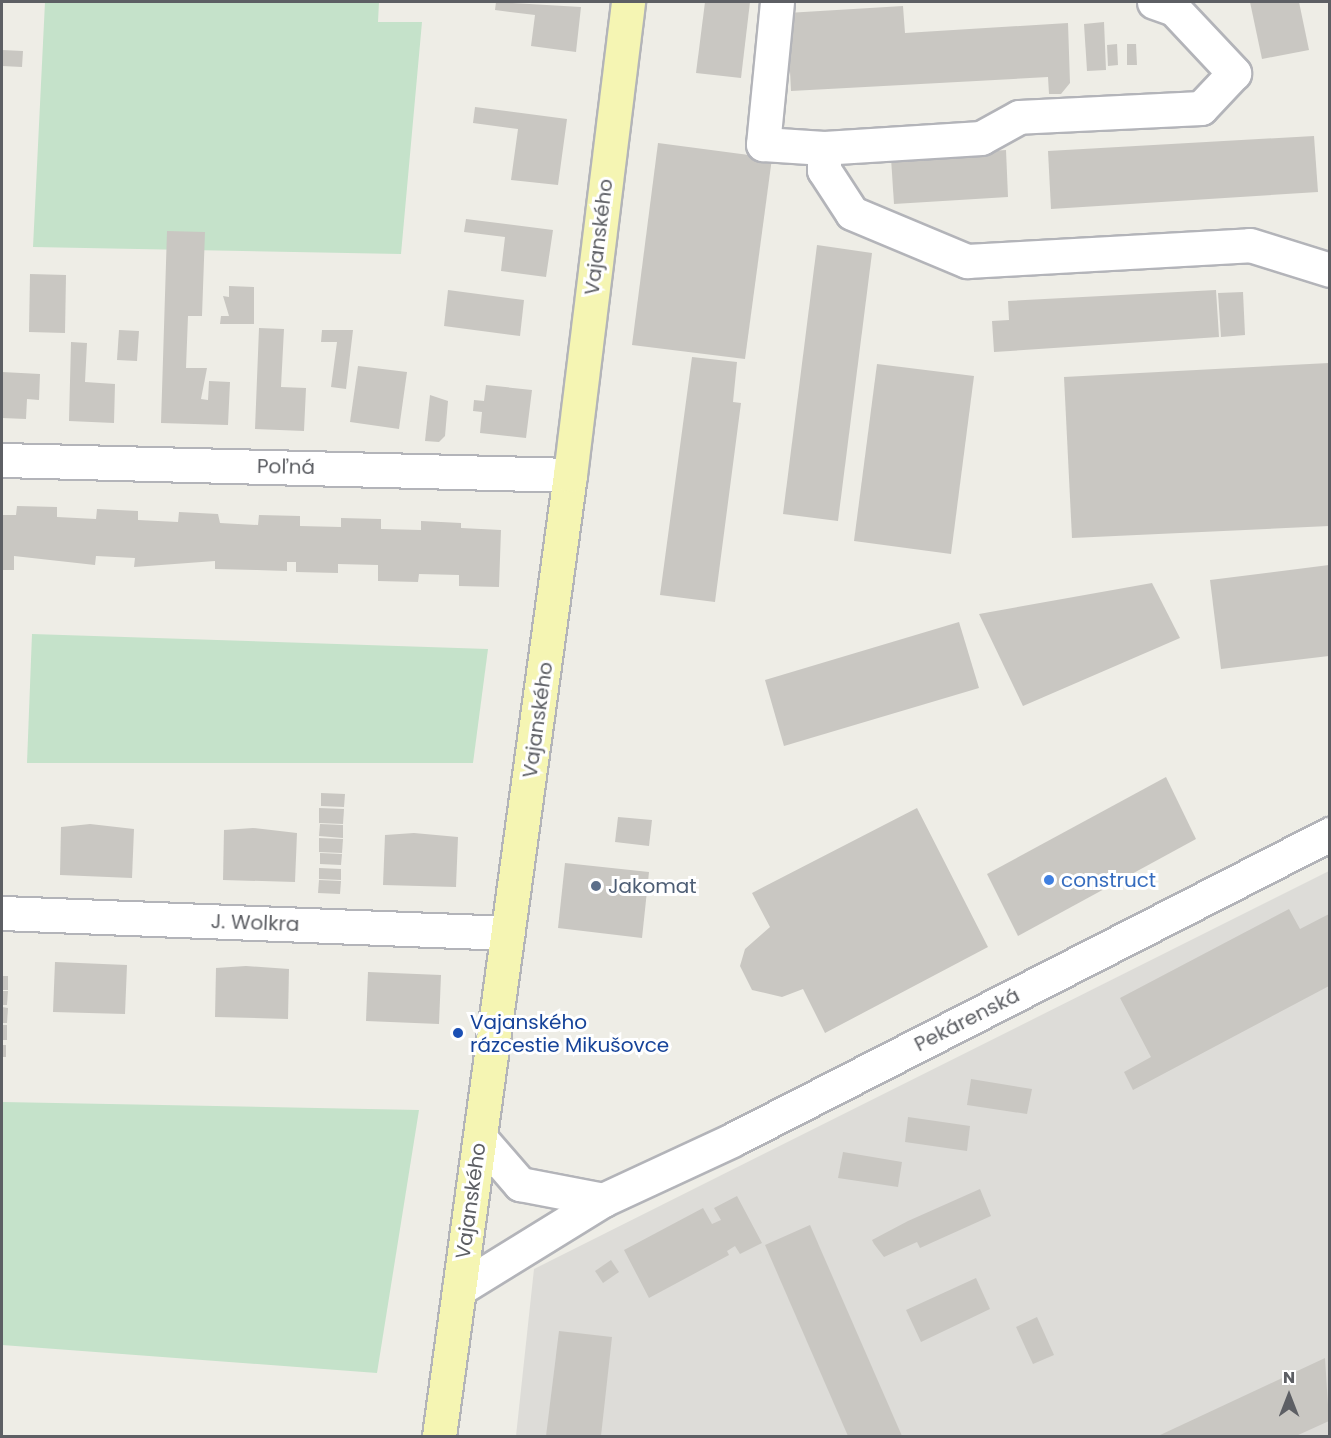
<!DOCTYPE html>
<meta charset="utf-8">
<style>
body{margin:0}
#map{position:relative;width:1331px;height:1438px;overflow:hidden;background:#eeede6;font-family:Poppins,sans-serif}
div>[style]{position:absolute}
.industrial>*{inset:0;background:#dddcd8}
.green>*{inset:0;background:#c5e2ca}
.building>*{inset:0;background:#c9c7c2}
.roads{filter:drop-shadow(2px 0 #b3b4b9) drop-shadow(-2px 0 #b3b4b9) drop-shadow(0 2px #b3b4b9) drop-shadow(0 -2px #b3b4b9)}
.minor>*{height:33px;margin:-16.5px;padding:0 16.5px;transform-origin:16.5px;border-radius:16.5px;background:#fff}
.major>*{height:33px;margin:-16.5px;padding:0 16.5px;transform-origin:16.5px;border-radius:16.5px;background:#f5f5b3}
.dots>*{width:16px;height:16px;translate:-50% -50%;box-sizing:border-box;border:3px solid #fff;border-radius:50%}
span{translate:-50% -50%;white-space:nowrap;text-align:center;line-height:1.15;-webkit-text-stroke:6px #fff;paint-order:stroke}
.street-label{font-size:20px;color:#5d5f64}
.shop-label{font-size:20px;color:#366cbe}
.left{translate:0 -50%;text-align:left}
.service-label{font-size:20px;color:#4e5e75}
.transit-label{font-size:20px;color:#164399}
.frame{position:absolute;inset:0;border:3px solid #5d5f64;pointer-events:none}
.north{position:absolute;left:1259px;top:1366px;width:60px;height:60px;-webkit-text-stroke:4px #fff;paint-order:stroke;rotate:0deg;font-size:16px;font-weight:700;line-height:24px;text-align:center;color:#5d5f64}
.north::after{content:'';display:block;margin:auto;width:21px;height:27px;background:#5d5f64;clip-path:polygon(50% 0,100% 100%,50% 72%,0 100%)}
</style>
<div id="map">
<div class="industrial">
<div style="clip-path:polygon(1329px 871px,1329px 1436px,516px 1436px,534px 1269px)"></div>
</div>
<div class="green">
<div style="clip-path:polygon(45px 2px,379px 2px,378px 22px,422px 22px,401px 254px,33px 247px)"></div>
<div style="clip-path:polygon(32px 634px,488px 649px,473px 763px,27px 763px)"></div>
<div style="clip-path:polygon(2px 1102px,419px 1110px,377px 1373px,2px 1345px)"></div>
</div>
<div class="building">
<div style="clip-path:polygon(496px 2px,581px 7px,576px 52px,531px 46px,535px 15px,495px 10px)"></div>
<div style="clip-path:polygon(705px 2px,750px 2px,741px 78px,696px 73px)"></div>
<div style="clip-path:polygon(1250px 2px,1299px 2px,1309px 50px,1262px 59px)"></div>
<div style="clip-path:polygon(903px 6px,905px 33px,1068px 23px,1070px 83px,1061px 94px,1049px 94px,1048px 77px,791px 91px,787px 13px)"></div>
<div style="clip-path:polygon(1104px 22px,1106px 70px,1087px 71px,1084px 24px)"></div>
<div style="clip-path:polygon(1117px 44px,1118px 65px,1108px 66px,1107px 45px)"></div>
<div style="clip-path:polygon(1127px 44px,1136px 44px,1137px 65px,1127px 65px)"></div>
<div style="clip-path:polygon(2px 50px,23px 51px,22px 67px,2px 66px)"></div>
<div style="clip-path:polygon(475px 107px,567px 119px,558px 185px,511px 180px,518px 129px,473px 123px)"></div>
<div style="clip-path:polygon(1314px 136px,1318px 192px,1051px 209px,1048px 151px)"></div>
<div style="clip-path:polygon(658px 143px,772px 158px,745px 359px,632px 345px)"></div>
<div style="clip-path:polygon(1006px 150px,1008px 197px,894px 204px,891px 158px)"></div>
<div style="clip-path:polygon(466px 219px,553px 230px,546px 277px,501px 271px,505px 237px,464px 232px)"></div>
<div style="clip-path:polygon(167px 231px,205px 232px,202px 316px,188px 316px,186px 368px,207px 368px,201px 399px,208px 400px,209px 381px,230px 382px,228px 425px,161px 423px)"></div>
<div style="clip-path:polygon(817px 245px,872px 253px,838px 521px,783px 514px)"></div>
<div style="clip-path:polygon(30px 274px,66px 275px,65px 333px,29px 332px)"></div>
<div style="clip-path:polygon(229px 286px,254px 287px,254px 324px,220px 324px,221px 316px,229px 316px,223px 296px,229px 297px)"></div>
<div style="clip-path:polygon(448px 290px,524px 300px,520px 336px,444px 326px)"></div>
<div style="clip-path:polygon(1216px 290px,1219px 337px,994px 352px,992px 321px,1009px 320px,1008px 301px)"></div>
<div style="clip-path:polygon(1243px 292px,1245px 335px,1221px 337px,1218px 293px)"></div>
<div style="clip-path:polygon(259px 328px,284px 329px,281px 387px,306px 388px,304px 431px,255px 429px)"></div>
<div style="clip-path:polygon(119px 330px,139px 331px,137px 361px,117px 360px)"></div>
<div style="clip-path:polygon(322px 330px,353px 330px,346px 389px,331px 387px,337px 342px,321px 342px)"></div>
<div style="clip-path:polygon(71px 342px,87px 343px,85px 382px,115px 384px,114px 423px,69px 421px)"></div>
<div style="clip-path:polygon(692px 357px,737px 362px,733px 402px,741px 403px,715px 602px,660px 595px)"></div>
<div style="clip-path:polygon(1329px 363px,1329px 526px,1072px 538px,1064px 377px)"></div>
<div style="clip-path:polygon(877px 364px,974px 376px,951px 554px,854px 541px)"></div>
<div style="clip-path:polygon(358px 366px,407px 372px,399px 429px,350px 422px)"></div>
<div style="clip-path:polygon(2px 372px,40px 374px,39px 400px,27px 399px,26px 419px,2px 418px)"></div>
<div style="clip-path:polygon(486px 385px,532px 390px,526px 438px,480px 433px,482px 412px,473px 411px,474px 400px,484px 401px)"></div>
<div style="clip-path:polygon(430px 395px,448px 401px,445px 436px,439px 442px,425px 441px)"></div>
<div style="clip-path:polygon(17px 506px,57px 507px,57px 517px,96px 519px,97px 509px,138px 511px,138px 520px,178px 522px,179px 512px,218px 514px,220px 523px,258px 525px,259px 515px,300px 516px,300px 526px,341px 527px,341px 518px,381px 519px,381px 529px,421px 530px,421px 521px,461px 523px,461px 528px,501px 530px,499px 587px,459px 586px,459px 575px,419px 574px,418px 582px,378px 581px,378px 565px,338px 564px,338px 573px,296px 572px,296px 562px,287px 562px,287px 571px,257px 570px,215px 569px,215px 561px,134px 567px,135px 558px,96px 556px,95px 565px,14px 556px,14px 570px,2px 570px,2px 515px,16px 515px)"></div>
<div style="clip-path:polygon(1329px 565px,1329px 656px,1221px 669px,1210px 580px)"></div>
<div style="clip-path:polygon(1152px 583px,1180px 638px,1023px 706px,979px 614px)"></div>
<div style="clip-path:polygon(959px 622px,979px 688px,784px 746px,765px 680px)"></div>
<div style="clip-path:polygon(1166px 777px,1196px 839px,1018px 936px,987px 874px)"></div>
<div style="clip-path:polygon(321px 793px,345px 794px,344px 807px,321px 806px)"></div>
<div style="clip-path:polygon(319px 808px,344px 809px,343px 824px,319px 823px)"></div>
<div style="clip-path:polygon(917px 808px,988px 947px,825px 1033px,803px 989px,782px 997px,752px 990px,740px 966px,745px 949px,770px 927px,752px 893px)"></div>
<div style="clip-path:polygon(618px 817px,652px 820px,649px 846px,615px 842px)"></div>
<div style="clip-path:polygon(90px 824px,134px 829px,132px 878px,60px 875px,61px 827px)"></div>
<div style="clip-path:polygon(320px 824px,343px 825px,343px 838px,319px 836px)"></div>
<div style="clip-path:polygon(253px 828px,297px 833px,295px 882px,223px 880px,224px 830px)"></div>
<div style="clip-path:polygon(414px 833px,458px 837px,456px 887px,383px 885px,385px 835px)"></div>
<div style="clip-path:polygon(319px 838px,343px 839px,342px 853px,319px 852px)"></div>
<div style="clip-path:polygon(320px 853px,342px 854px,341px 865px,320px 864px)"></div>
<div style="clip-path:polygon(565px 863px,649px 872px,642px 938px,558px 928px)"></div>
<div style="clip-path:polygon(319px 868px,341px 869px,341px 880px,319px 879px)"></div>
<div style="clip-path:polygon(319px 880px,341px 881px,340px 894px,318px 893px)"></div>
<div style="clip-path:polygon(1289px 909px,1300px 929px,1329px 914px,1329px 986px,1133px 1090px,1124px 1072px,1151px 1057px,1120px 998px)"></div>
<div style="clip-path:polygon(55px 962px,127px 965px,125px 1014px,53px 1012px)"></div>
<div style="clip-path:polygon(246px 966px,289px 969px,288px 1019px,215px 1017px,216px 968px)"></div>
<div style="clip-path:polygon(368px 972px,441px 975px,439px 1024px,366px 1021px)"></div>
<div style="clip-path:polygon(2px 976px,8px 976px,8px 990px,2px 990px)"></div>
<div style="clip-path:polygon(2px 991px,8px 991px,7px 1005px,2px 1005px)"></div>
<div style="clip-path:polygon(2px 1007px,8px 1008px,7px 1023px,2px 1023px)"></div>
<div style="clip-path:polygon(2px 1025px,7px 1025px,7px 1040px,2px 1040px)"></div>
<div style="clip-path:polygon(2px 1045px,6px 1045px,6px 1057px,2px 1057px)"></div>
<div style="clip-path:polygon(971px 1079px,1032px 1089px,1027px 1114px,967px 1105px)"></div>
<div style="clip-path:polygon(908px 1117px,970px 1126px,967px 1151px,905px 1142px)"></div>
<div style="clip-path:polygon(843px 1152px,902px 1162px,898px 1187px,838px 1178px)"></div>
<div style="clip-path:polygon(980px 1189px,991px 1216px,920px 1248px,917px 1242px,884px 1257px,874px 1244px,872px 1240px,908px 1221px)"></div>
<div style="clip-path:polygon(737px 1196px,762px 1243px,740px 1254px,735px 1246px,727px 1251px,729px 1255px,649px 1298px,624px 1250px,703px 1208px,712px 1224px,721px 1220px,714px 1208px)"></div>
<div style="clip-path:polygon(810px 1225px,902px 1436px,848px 1436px,765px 1245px)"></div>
<div style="clip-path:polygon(611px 1260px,619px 1272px,603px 1283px,595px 1271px)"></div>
<div style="clip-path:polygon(976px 1278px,990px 1309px,921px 1342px,906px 1310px)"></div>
<div style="clip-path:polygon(1037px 1317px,1054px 1355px,1033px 1364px,1016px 1327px)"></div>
<div style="clip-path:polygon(559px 1331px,612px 1337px,601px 1436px,546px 1436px)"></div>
<div style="clip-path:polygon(1325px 1358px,1329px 1421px,1296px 1436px,1158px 1436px)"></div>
</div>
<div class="roads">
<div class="minor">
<div style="left:777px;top:2px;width:143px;rotate:95.6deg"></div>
<div style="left:763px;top:144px;width:61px;rotate:3.8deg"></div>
<div style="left:1154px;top:2px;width:21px;rotate:19deg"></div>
<div style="left:1174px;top:9px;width:88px;rotate:46.8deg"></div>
<div style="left:1234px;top:73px;width:48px;rotate:133.3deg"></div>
<div style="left:1201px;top:108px;width:182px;rotate:177.2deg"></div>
<div style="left:1019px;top:117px;width:43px;rotate:151.1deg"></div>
<div style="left:981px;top:138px;width:157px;rotate:176.4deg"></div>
<div style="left:824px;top:148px;width:22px;rotate:90deg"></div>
<div style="left:824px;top:170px;width:51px;rotate:56.9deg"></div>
<div style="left:852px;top:213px;width:125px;rotate:22.7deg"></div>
<div style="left:967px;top:261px;width:283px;rotate:-3.2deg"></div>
<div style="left:1250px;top:245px;width:84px;rotate:17.4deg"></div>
<div style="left:2px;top:460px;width:568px;rotate:1.51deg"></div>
<div style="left:2px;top:913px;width:506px;rotate:2.26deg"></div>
<div style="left:481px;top:1139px;width:60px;rotate:49.1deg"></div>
<div style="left:520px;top:1184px;width:85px;rotate:10.9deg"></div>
<div style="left:459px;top:1289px;width:169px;rotate:-31.7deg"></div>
<div style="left:603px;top:1200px;width:142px;rotate:-24.9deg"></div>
<div style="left:732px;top:1140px;width:672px;rotate:-27.1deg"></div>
</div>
<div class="major">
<div style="left:439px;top:1436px;width:970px;rotate:-82.24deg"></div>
<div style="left:570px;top:475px;width:477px;rotate:-83deg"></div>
</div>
</div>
<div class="dots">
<div style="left:1049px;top:880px;background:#3f7fe0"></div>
<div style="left:596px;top:886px;background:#5c6f8a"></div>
<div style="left:458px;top:1033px;background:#1a4fb4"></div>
</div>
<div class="street-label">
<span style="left:599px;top:237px;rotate:-83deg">Vajanského</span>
<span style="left:286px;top:467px;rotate:1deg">Poľná</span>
<span style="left:538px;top:720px;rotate:-82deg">Vajanského</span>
<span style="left:255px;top:923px;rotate:2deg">J. Wolkra</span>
<span style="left:967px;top:1020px;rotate:-27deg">Pekárenská</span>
<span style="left:471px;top:1201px;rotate:-82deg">Vajanského</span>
</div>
<div class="shop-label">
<span class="left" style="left:1061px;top:880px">construct</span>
</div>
<div class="service-label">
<span class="left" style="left:608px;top:886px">Jakomat</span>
</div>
<div class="transit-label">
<span class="left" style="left:470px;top:1034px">Vajanského<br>rázcestie Mikušovce</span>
</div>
<div class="frame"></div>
<div class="north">N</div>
</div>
